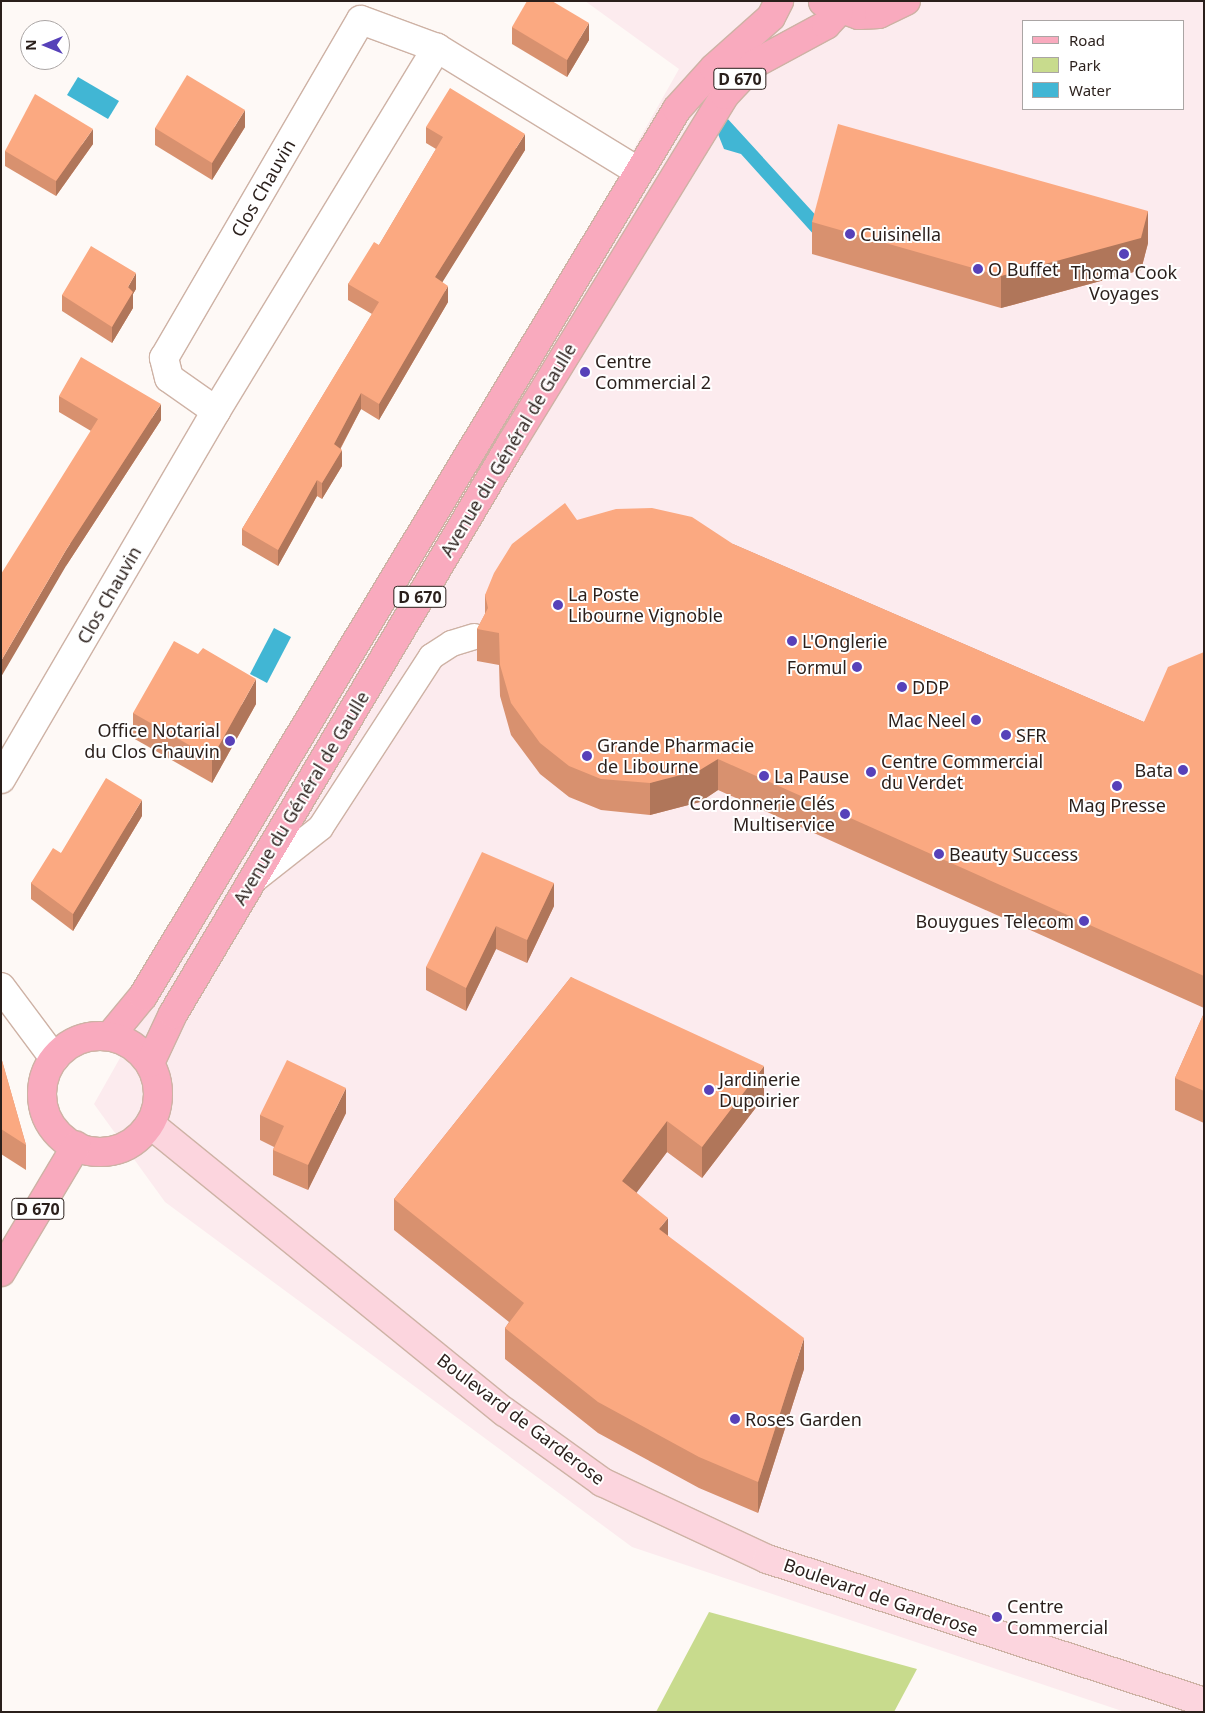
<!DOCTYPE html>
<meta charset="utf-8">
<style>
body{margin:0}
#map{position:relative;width:1205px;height:1713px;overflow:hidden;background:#fef9f6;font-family:"Noto Sans",sans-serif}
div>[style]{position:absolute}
.commercial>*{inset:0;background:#fcebee}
.green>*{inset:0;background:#c8db8d}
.water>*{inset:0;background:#41b6d4}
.roads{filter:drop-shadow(1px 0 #ceb2a5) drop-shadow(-1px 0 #ceb2a5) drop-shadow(0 1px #ceb2a5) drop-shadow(0 -1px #ceb2a5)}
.pedestrian>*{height:25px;margin:-12.5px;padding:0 12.5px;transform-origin:12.5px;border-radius:12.5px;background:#fff}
.minor>*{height:28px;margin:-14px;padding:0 14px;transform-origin:14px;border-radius:14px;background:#fff}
.tertiary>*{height:28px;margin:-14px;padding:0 14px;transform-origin:14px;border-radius:14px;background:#fff}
.secondary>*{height:28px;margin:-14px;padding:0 14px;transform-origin:14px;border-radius:14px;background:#fcd5de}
.primary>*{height:28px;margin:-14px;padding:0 14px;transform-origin:14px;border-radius:14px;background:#f9aabe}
.primary>.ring{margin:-14px;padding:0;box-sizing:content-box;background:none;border:28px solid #f9aabe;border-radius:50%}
.wall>*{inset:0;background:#d8916f}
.shaded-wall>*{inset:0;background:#b0765a}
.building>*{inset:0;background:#fba981}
.dots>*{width:14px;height:14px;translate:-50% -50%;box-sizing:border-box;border:2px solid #fff;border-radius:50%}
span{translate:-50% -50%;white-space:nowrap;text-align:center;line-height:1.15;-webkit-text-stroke:4px #fff;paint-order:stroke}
.shield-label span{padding:1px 4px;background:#fff;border:1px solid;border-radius:4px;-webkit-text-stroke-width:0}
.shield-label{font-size:16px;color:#2a1f1b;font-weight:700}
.street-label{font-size:18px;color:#2a1f1b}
.poi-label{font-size:18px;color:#2a1f1b}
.left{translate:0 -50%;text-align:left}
.right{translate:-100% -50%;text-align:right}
.frame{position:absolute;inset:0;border:2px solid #2a1f1b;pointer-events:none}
.legend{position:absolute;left:1022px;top:20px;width:162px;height:90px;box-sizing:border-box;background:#fff;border:1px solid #aaa5a4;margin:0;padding:6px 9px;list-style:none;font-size:15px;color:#2a1f1b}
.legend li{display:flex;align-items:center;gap:10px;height:25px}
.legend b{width:25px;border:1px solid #aaa5a4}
.north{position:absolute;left:20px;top:20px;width:50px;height:50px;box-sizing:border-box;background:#fff;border:1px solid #aaa5a4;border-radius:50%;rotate:270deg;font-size:14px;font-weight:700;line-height:20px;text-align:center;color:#2a1f1b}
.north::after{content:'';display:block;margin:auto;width:18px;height:22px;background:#5741b9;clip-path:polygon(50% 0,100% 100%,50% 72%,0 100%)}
</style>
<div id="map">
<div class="commercial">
<div style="clip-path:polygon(evenodd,585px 1px,1204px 1px,1204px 1712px,1125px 1712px,632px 1547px,165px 1202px,94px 1104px,679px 69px,585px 1px,1024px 21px,1184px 21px,1184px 109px,1024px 109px,1024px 21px)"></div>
</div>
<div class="green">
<div style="clip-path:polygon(709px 1612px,917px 1669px,894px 1712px,656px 1712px)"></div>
</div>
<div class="water">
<div style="clip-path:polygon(78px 77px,119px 101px,108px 119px,67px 95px)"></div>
<div style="clip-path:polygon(726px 117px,821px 221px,816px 237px,741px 154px,724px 149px,718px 134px)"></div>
<div style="clip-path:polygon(274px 628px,291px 637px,267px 683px,250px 674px)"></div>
</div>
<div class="roads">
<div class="pedestrian">
<div style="left:253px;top:880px;width:85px;rotate:-38.3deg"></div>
<div style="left:320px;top:827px;width:204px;rotate:-57deg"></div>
<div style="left:431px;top:656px;width:24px;rotate:-33deg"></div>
<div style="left:451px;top:643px;width:24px;rotate:-17deg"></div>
</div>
<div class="minor">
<div style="left:216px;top:411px;width:57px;rotate:-144.9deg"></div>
<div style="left:169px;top:378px;width:21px;rotate:-104deg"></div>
<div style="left:164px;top:358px;width:391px;rotate:-59.8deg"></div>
<div style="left:361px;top:20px;width:81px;rotate:20.2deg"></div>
<div style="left:437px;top:48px;width:236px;rotate:31.5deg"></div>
<div style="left:1px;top:779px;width:426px;rotate:-59.7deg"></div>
<div style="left:216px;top:411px;width:425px;rotate:-58.7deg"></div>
</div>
<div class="tertiary">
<div style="left:1px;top:987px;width:89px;rotate:53.3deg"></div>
</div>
<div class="secondary">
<div style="left:150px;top:1124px;width:457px;rotate:39.1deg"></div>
<div style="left:505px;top:1412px;width:120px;rotate:35.8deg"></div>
<div style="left:602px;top:1482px;width:182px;rotate:25deg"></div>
<div style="left:767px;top:1559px;width:460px;rotate:18.1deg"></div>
</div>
<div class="primary">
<div style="left:823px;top:2px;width:38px;rotate:20deg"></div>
<div style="left:859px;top:15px;width:20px;rotate:-3deg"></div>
<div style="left:879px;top:14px;width:30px;rotate:-26deg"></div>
<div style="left:110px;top:1036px;width:52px;rotate:-50.5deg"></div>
<div style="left:143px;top:996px;width:1035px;rotate:-58.95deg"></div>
<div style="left:677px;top:109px;width:55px;rotate:-47.9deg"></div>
<div style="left:714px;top:68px;width:76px;rotate:-41.8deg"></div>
<div style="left:771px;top:17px;width:18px;rotate:-63deg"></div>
<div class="ring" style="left:42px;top:1036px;width:88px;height:88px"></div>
<div style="left:150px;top:1063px;width:54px;rotate:-64.9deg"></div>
<div style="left:173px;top:1014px;width:663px;rotate:-59.33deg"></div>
<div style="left:511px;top:444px;width:409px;rotate:-58.5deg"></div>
<div style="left:725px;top:95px;width:42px;rotate:-46.9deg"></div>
<div style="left:754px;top:64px;width:82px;rotate:-28.4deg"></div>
<div style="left:826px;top:25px;width:19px;rotate:-47deg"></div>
<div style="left:1px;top:1272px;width:147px;rotate:-59.2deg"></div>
</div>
</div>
<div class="wall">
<div style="clip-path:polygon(512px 27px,589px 40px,567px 77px,512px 44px)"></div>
<div style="clip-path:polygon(245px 127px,212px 180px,155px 145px,155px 128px)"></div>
<div style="clip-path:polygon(426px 127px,525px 150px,442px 282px,448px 302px,379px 420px,361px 409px,341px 448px,342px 466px,322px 499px,317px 496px,278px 566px,242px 545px,242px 529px,372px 314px,348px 300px,348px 284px,379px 245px,436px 149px,426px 143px)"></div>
<div style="clip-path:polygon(93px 144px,56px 196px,5px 166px,5px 151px)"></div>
<div style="clip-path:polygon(812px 222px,1148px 243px,1141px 270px,1001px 308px,812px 254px)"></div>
<div style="clip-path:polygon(136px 289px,133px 294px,133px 308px,112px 343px,62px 311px,62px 295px)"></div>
<div style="clip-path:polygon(59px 396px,161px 420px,66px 566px,91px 431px,59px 412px)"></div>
<div style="clip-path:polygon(577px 520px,733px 544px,1144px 722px,1204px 652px,1204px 1008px,718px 790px,700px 802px,650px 815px,601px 810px,569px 797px,540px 774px,511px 735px,500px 696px,499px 665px,477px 661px,477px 629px,485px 614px,485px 595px)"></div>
<div style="clip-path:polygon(256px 704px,212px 783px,133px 738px,133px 713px)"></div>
<div style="clip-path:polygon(142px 816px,73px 931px,31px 899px,31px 883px,61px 853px)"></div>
<div style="clip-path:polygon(554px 883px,554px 906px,527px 963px,496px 949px,466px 1011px,426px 990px,426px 967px)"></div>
<div style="clip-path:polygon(571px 977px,764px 1097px,702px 1178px,667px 1152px,636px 1193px,668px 1236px,804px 1369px,758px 1513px,699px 1488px,598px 1433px,505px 1359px,505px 1328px,509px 1322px,394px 1230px,394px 1199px)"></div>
<div style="clip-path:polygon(1204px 1013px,1204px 1123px,1175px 1110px,1175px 1078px)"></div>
<div style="clip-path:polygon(1px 1057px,26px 1145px,26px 1170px,1px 1154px)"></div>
<div style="clip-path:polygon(346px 1113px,308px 1190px,273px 1175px,273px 1150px,274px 1147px,260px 1140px,260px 1115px)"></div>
</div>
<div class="shaded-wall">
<div style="clip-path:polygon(589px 23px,589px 40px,567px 77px,567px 60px)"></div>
<div style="clip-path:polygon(245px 110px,245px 127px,212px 180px,212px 163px)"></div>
<div style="clip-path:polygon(93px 129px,93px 144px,56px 196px,56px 181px)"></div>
<div style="clip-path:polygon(525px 134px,525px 150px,435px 294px,435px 277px)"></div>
<div style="clip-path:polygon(1148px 211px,1148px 243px,1141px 270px,1001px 308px,1001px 276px)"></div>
<div style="clip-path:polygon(136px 273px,136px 289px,133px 294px,133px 308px,112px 343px,112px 327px,128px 287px)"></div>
<div style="clip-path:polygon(448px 286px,448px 302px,379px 420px,379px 404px)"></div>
<div style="clip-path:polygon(361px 393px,361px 409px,334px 460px,334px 444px)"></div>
<div style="clip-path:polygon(161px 404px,161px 420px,66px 566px,1px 677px,1px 661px,66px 550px)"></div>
<div style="clip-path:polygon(342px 450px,342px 466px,322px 499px,322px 483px)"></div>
<div style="clip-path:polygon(317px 480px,317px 496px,278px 566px,278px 550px)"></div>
<div style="clip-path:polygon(256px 679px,256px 704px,212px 783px,212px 758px)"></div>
<div style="clip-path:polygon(718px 759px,718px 790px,700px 802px,650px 815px,650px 783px)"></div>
<div style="clip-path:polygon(142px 800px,142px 816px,73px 931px,73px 914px)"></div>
<div style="clip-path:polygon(554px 883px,554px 906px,527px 963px,527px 940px)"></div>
<div style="clip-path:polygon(496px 926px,496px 949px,466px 1011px,466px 988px)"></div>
<div style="clip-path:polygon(764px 1066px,764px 1097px,702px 1178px,702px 1147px)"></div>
<div style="clip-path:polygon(346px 1088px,346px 1113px,308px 1190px,308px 1165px)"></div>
<div style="clip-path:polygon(667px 1121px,667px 1152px,622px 1212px,622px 1181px)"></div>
<div style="clip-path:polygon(668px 1218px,668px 1249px,659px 1229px)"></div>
<div style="clip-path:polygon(804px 1338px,804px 1369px,758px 1513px,758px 1482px)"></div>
</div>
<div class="building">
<div style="clip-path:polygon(527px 1px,552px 1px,589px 23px,567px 60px,512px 27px)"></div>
<div style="clip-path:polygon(187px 75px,245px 110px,212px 163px,155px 128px)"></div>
<div style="clip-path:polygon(450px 88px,525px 134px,435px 277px,448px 286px,379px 404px,361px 393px,334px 444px,342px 450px,322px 483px,317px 480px,278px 550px,242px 529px,379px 302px,348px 284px,374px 242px,379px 245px,443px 137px,426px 127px)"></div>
<div style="clip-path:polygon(35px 94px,93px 129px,56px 181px,5px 151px)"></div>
<div style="clip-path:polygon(838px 124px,1148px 211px,1141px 238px,1001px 276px,812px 222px)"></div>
<div style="clip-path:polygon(91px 246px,136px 273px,128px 287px,133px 292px,112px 327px,62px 295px)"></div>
<div style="clip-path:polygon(81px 357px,161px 404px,66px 550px,1px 661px,1px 574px,98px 419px,59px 396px)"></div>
<div style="clip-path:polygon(565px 503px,577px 520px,616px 509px,652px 508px,692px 517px,733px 544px,1144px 722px,1168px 667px,1204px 652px,1204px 976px,718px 759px,700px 770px,650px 783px,601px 779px,569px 766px,540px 743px,511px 703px,500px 665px,499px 633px,477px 629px,488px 608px,485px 595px,494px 573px,512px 544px)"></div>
<div style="clip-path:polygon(174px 641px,198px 654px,203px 648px,256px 679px,212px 758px,133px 713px)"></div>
<div style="clip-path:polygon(106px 778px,142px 800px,73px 914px,31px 883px,53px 848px,61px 853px)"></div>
<div style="clip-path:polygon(482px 852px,554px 883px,527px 940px,496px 926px,466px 988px,426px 967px)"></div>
<div style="clip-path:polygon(571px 977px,764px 1066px,702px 1147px,667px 1121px,622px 1181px,668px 1218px,659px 1229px,804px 1338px,758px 1482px,699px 1457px,598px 1402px,505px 1328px,524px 1303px,394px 1199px)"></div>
<div style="clip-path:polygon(1204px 1013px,1204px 1091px,1175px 1078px)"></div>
<div style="clip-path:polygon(1px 1057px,26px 1145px,1px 1129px)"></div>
<div style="clip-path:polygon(287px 1060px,346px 1088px,308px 1165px,273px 1150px,284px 1126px,260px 1115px)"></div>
</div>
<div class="dots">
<div style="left:850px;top:234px;background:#5741b9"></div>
<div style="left:1124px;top:254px;background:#5741b9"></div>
<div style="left:978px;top:269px;background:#5741b9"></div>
<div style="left:585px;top:372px;background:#5741b9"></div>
<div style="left:558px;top:605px;background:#5741b9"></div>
<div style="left:792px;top:641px;background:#5741b9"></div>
<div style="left:857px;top:667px;background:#5741b9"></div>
<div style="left:902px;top:687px;background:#5741b9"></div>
<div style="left:976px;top:720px;background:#5741b9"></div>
<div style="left:1006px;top:735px;background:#5741b9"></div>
<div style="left:230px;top:741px;background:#5741b9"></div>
<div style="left:587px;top:756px;background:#5741b9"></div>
<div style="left:1183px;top:770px;background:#5741b9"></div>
<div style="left:871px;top:772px;background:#5741b9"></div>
<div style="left:764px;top:776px;background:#5741b9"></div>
<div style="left:1117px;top:786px;background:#5741b9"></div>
<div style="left:845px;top:814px;background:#5741b9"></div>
<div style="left:939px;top:854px;background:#5741b9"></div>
<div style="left:1084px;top:921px;background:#5741b9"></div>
<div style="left:709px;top:1090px;background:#5741b9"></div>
<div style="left:735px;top:1419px;background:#5741b9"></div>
<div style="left:997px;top:1617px;background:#5741b9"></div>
</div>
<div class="shield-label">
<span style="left:740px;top:79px">D 670</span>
<span style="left:420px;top:597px">D 670</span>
<span style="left:38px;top:1209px">D 670</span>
</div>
<div class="street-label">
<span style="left:263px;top:188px;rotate:-60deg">Clos Chauvin</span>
<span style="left:508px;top:450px;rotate:-59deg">Avenue du Général de Gaulle</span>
<span style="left:109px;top:595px;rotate:-60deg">Clos Chauvin</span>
<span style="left:301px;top:798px;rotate:-59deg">Avenue du Général de Gaulle</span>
<span style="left:521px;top:1419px;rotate:37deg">Boulevard de Garderose</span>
<span style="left:881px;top:1597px;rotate:19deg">Boulevard de Garderose</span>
</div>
<div class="poi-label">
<span class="left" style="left:860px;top:234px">Cuisinella</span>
<span class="left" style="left:988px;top:269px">O Buffet</span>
<span style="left:1124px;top:283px">Thoma Cook<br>Voyages</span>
<span class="left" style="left:595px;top:372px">Centre<br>Commercial 2</span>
<span class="left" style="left:568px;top:605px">La Poste<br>Libourne Vignoble</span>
<span class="left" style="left:802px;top:641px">L'Onglerie</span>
<span class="right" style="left:847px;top:667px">Formul</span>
<span class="left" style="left:912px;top:687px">DDP</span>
<span class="right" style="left:966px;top:720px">Mac Neel</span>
<span class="right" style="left:220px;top:741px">Office Notarial<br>du Clos Chauvin</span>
<span class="left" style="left:1016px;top:735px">SFR</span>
<span class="left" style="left:597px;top:756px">Grande Pharmacie<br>de Libourne</span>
<span class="left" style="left:881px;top:772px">Centre Commercial<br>du Verdet</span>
<span class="right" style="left:1173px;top:770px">Bata</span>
<span class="left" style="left:774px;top:776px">La Pause</span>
<span class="right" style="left:835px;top:814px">Cordonnerie Clés<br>Multiservice</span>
<span style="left:1117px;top:805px">Mag Presse</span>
<span class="left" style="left:949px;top:854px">Beauty Success</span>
<span class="right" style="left:1074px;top:921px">Bouygues Telecom</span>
<span class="left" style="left:719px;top:1090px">Jardinerie<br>Dupoirier</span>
<span class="left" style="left:745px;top:1419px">Roses Garden</span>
<span class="left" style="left:1007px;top:1617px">Centre<br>Commercial</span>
</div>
<div class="frame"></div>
<ul class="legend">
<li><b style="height:6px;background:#f9aabe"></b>Road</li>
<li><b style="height:14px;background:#c8db8d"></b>Park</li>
<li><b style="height:14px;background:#41b6d4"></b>Water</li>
</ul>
<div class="north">N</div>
</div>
